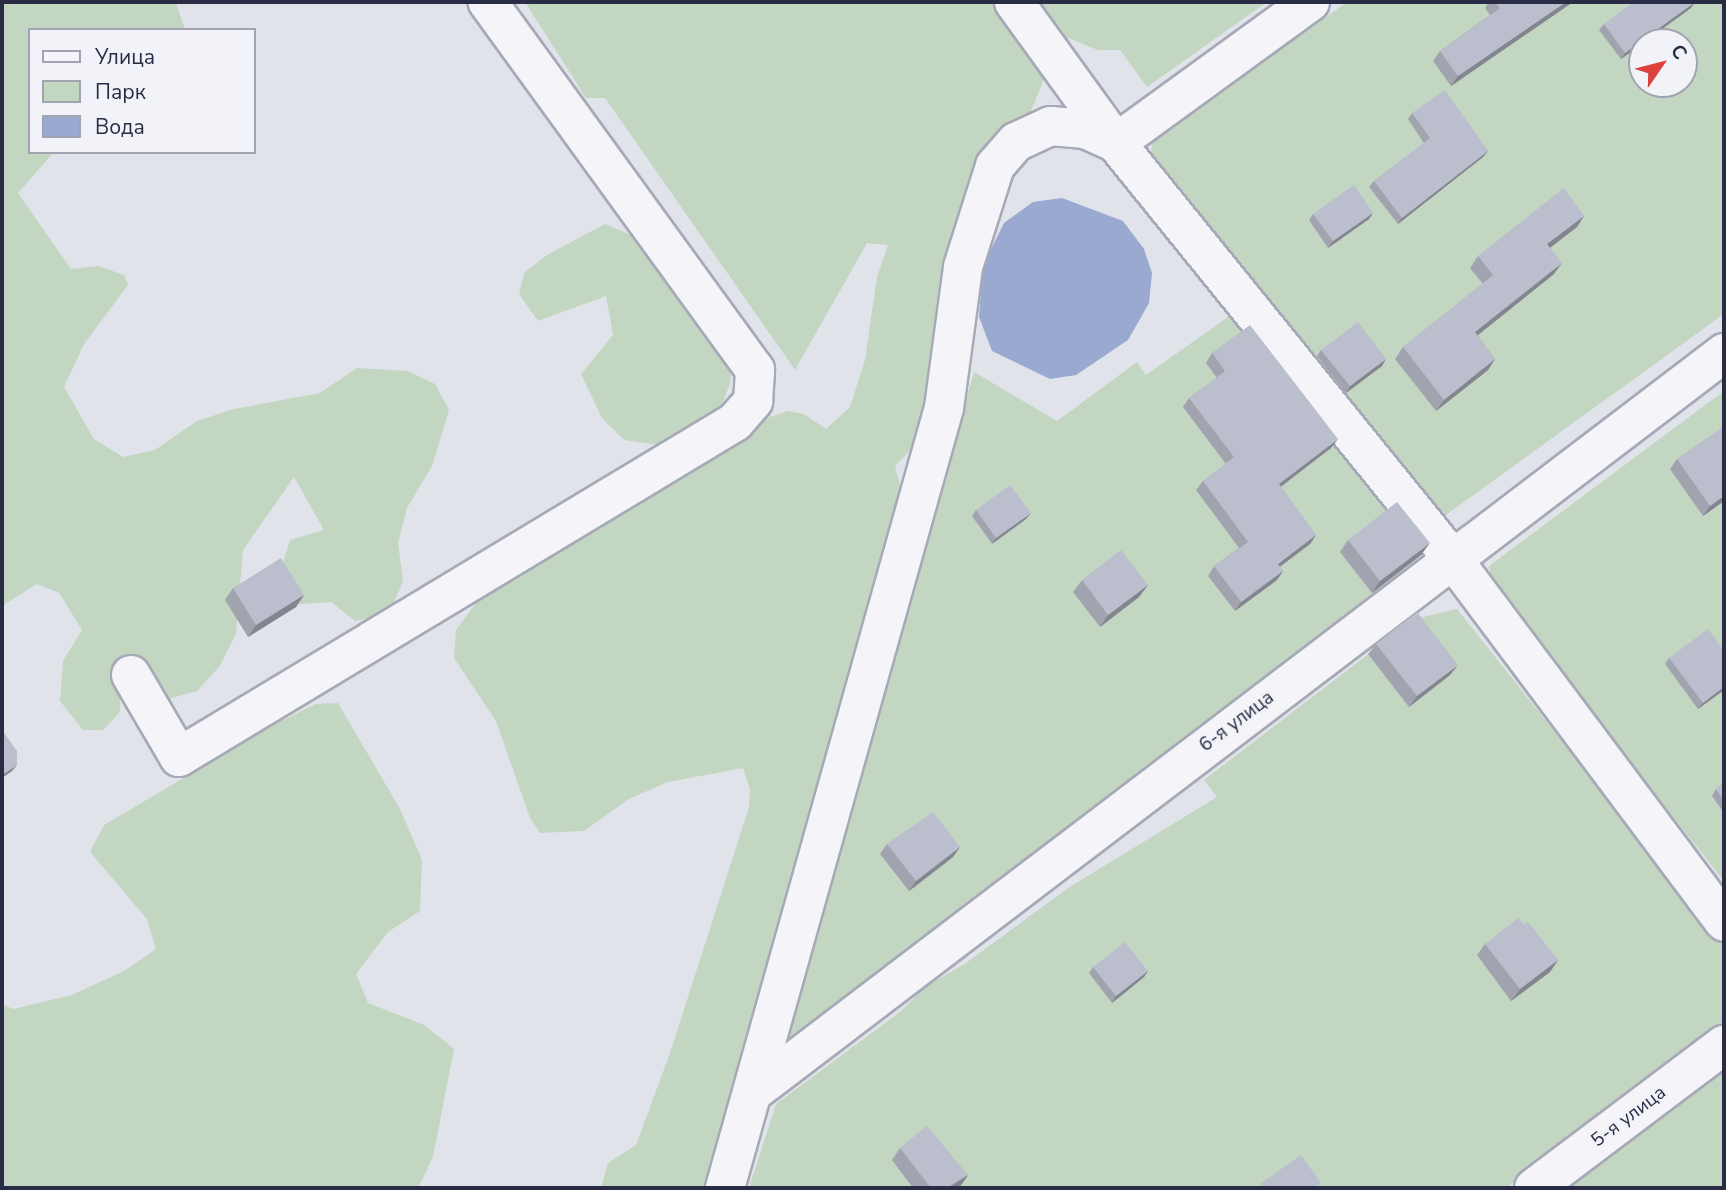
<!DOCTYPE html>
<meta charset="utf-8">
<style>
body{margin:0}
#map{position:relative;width:1726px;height:1190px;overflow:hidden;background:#e1e3eb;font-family:"Nunito Sans",sans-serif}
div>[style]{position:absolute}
.green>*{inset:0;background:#c3d6c2}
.water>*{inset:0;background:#99a9cf}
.roads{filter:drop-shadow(2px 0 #a6a9b6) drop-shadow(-2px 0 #a6a9b6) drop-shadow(0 2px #a6a9b6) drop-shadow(0 -2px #a6a9b6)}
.minor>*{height:38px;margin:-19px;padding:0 19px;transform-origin:19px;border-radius:19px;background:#f5f5f9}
.wall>*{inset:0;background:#a1a3af}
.shaded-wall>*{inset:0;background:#83858f}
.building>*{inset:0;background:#bbbecc}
span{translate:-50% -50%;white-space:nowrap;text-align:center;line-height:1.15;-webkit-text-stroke:5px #f1f3f8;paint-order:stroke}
.street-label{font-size:19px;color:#282d45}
.frame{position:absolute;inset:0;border:4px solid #282d45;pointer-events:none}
.legend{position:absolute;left:28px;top:28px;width:228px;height:126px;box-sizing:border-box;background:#f1f3f8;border:2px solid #a1a4b0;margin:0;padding:9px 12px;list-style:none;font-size:21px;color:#282d45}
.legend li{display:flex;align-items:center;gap:14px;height:35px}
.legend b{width:35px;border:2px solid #a1a4b0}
.north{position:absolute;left:1628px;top:28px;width:70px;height:70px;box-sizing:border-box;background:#f1f3f8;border:2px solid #a1a4b0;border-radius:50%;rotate:55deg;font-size:19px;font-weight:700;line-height:28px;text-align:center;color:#282d45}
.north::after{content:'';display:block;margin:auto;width:24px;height:32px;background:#dc423b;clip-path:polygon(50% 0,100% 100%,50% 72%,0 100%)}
</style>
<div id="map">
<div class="green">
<div style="clip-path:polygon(2px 2px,176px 2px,185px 30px,30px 30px,30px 152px,54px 152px,18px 193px,71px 269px,98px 266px,124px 275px,128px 285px,84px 344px,64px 387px,94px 439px,123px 457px,155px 450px,197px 421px,234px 409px,320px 393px,357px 368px,408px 371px,435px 384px,449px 410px,432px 466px,407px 508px,398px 543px,403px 581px,389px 614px,355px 621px,331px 602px,289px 605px,280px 573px,290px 540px,324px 530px,294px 477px,243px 550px,236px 634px,219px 667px,197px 691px,168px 699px,150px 679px,120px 684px,120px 712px,103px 730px,83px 730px,60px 701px,63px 661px,82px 630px,59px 593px,37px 584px,2px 606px)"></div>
<div style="clip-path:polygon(525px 2px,1267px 2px,1147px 87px,1120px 50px,1098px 50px,1068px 38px,1055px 52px,1018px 143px,921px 439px,895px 466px,904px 501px,714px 1188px,601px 1188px,608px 1163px,636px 1145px,670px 1053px,749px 807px,750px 789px,743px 768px,668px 782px,629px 799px,584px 831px,540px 833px,530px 818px,496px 721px,454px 658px,456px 630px,481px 596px,764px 419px,788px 411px,804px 414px,826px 429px,850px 407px,865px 360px,877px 277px,888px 245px,867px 243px,795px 370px,605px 98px,586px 98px)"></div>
<div style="clip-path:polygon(evenodd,1347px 2px,1724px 2px,1724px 314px,1439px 520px,1151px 159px,1152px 140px,1347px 2px,1642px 42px,1684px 42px,1684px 84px,1642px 84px,1642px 42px)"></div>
<div style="clip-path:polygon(605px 224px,655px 245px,727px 344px,731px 381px,720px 410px,660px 445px,624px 440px,602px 418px,581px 374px,613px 335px,606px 296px,538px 321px,519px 294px,524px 273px,547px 255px)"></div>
<div style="clip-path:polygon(1235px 312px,1423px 555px,792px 1043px,783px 1029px,974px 372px,1057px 421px,1137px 362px,1146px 375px)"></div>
<div style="clip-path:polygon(1724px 391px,1724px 881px,1493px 590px,1489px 566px)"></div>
<div style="clip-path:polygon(1457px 609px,1722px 942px,1724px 1024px,1506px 1188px,749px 1188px,776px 1104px,900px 1012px,925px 987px,966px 963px,1068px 888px,1217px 797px,1204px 780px,1414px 619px)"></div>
<div style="clip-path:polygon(338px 703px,400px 809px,422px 860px,420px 911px,388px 932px,356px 974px,368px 1003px,424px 1025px,454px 1049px,433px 1157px,418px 1188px,2px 1188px,2px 1004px,13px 1009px,72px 995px,124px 971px,156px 949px,147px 919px,90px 852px,104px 825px,275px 724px,316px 704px)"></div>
<div style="clip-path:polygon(1724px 1065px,1724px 1188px,1562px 1188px)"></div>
</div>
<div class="water">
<div style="clip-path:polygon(1062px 198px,1123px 221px,1144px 249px,1152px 273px,1149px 303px,1128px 340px,1076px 375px,1050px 379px,992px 351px,979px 317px,983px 265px,1004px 223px,1033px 202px)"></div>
</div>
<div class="roads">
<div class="minor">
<div style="left:1014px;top:2px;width:174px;rotate:54.1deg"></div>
<div style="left:1310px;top:2px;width:240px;rotate:144deg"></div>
<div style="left:1116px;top:143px;width:534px;rotate:51.01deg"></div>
<div style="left:1452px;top:558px;width:454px;rotate:53.2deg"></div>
<div style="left:131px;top:675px;width:95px;rotate:59.7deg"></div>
<div style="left:179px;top:757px;width:649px;rotate:-31.07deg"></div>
<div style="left:735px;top:422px;width:28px;rotate:-49deg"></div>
<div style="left:753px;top:401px;width:31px;rotate:-86deg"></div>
<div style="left:755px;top:370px;width:455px;rotate:-126deg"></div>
<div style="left:752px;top:1093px;width:1222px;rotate:-37.28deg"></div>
<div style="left:725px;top:1188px;width:810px;rotate:-74.32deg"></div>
<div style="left:944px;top:408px;width:142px;rotate:-82.3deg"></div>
<div style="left:963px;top:267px;width:106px;rotate:-72.4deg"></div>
<div style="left:995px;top:166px;width:32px;rotate:-49deg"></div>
<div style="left:1016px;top:142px;width:38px;rotate:-25deg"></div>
<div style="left:1051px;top:126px;width:34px;rotate:5deg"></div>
<div style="left:1085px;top:129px;width:34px;rotate:24deg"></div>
<div style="left:1534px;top:1188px;width:238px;rotate:-37deg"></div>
</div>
</div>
<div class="wall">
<div style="clip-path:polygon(1489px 2px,1573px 2px,1451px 86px,1433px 61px,1440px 51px,1490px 15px,1485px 8px)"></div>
<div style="clip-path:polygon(1691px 8px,1644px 42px,1642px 42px,1642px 44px,1621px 59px,1599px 30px,1604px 24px)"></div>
<div style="clip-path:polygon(1412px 113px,1488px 151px,1483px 157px,1398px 224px,1369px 187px,1374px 181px,1424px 143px,1408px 119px)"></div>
<div style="clip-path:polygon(1373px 213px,1369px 219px,1328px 248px,1309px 220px,1313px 214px)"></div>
<div style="clip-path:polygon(1584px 216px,1577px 227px,1550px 248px,1554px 274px,1477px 335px,1495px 359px,1488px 370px,1436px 411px,1395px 359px,1403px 347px,1483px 284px,1470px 268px,1478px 256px)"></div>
<div style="clip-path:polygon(1321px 350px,1382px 366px,1346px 393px,1317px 356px)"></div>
<div style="clip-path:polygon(1212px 353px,1331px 448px,1281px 487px,1316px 535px,1310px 544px,1280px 567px,1283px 571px,1277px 580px,1235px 611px,1208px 576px,1214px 566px,1239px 548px,1196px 490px,1203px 481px,1226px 464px,1183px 407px,1189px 398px,1217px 378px,1206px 363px)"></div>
<div style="clip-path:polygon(1724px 428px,1724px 501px,1703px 516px,1670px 469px,1677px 459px)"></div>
<div style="clip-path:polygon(976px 510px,1026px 519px,992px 544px,972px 516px)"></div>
<div style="clip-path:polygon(1348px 540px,1421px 555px,1372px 593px,1340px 552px)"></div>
<div style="clip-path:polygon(1082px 580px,1148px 585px,1139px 597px,1100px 627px,1073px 592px)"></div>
<div style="clip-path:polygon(233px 588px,304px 595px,296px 607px,248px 637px,225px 600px)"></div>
<div style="clip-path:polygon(1376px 644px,1450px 675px,1409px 707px,1368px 654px)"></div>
<div style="clip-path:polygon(1724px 651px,1724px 690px,1698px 709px,1665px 664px,1669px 658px)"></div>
<div style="clip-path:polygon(1724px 783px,1724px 813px,1712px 796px,1716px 789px)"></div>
<div style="clip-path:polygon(887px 844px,960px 847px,953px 857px,909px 891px,880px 854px)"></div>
<div style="clip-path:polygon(1524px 925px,1558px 960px,1550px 972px,1511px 1001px,1477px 955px,1485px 944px)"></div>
<div style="clip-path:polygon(1093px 967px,1148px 971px,1144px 977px,1112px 1003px,1089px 973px)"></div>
<div style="clip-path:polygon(900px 1148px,968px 1175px,959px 1188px,913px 1188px,892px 1160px)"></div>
</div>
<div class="shaded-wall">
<div style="clip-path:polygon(1566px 2px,1573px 2px,1451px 86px,1458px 76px)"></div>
<div style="clip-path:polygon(1695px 2px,1691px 8px,1644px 42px,1642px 42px,1642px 44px,1621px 59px,1625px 53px)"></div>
<div style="clip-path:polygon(1488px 151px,1483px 157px,1398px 224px,1402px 218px)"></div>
<div style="clip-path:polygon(1373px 213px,1369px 219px,1328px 248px,1333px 241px)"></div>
<div style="clip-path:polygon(1584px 216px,1577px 227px,1539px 256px,1547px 244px)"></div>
<div style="clip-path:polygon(1562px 263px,1554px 274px,1467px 344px,1475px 332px)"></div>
<div style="clip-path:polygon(1386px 359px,1382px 366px,1346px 393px,1350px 386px)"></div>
<div style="clip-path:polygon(1495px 359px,1488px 370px,1436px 411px,1444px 400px)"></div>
<div style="clip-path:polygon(1338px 439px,1331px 448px,1272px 493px,1279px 484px)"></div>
<div style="clip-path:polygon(1724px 496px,1724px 501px,1703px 516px,1710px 506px)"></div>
<div style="clip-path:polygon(1031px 513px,1026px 519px,992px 544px,996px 538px)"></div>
<div style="clip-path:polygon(1316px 535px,1310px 544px,1271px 573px,1278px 564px)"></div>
<div style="clip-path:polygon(1430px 543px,1421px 555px,1372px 593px,1380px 581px)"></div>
<div style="clip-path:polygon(1283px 571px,1277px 580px,1235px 611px,1241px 602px)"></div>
<div style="clip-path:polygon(1148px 585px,1139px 597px,1100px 627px,1108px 615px)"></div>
<div style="clip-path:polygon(304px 595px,296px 607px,248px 637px,256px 625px)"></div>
<div style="clip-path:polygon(1458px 665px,1450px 675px,1409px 707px,1417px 696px)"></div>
<div style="clip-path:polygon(1724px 687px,1724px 690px,1698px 709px,1703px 703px)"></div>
<div style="clip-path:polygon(17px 765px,12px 771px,2px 778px,2px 775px)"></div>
<div style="clip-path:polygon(960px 847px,953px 857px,909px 891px,916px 881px)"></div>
<div style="clip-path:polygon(1558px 960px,1550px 972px,1511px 1001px,1520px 989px)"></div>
<div style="clip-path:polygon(1148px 971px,1144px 977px,1112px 1003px,1116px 996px)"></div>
<div style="clip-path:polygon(968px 1175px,959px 1188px,947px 1188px)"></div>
</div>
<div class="building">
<div style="clip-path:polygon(1495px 2px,1566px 2px,1458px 76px,1440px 51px,1500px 8px)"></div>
<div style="clip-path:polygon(1634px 2px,1695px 2px,1625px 53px,1604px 24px)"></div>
<div style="clip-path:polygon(1445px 90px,1488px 151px,1402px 218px,1374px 181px,1430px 138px,1412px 113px)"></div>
<div style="clip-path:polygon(1354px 185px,1373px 213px,1333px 241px,1313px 214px)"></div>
<div style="clip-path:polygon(1564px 188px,1584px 216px,1547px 244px,1562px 263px,1475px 332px,1495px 359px,1444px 400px,1403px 347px,1493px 275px,1478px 256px)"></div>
<div style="clip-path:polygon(1358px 322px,1386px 359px,1350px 386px,1321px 350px)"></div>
<div style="clip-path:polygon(1250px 325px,1338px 439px,1279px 484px,1316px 535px,1278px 564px,1283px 571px,1241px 602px,1214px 566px,1248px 542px,1203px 481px,1234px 457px,1189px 398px,1225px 371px,1212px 353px)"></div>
<div style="clip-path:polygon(1723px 427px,1724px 428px,1724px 496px,1710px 506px,1677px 459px)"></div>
<div style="clip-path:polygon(1010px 485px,1031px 513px,996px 538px,976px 510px)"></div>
<div style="clip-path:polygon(1397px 502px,1430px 543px,1380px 581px,1348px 540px)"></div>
<div style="clip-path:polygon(1121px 550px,1148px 585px,1108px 615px,1082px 580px)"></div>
<div style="clip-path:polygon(281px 558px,304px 595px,256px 625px,233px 588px)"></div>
<div style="clip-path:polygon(1417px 612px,1458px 665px,1417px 696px,1376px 644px)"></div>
<div style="clip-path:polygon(1708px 629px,1724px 651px,1724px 687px,1703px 703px,1669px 658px)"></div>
<div style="clip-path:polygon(2px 730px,17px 751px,17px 765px,2px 775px)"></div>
<div style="clip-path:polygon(1724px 783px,1724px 801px,1716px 789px)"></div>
<div style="clip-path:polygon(933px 812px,960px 847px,916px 881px,887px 844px)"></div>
<div style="clip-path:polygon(1518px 918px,1524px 925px,1528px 922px,1558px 960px,1520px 989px,1485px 944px)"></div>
<div style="clip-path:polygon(1125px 942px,1148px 971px,1116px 996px,1093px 967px)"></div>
<div style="clip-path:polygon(927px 1126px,968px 1175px,947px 1188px,931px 1188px,900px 1148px)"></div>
<div style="clip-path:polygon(1301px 1155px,1321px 1183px,1314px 1188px,1263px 1188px,1260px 1184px)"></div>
</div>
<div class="street-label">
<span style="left:1237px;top:722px;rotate:-37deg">6-я улица</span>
<span style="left:1629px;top:1117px;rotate:-37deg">5-я улица</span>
</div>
<div class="frame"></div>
<ul class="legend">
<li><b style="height:9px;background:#f5f5f9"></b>Улица</li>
<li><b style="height:19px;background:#c3d6c2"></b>Парк</li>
<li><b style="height:19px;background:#99a9cf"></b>Вода</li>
</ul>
<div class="north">С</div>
</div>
